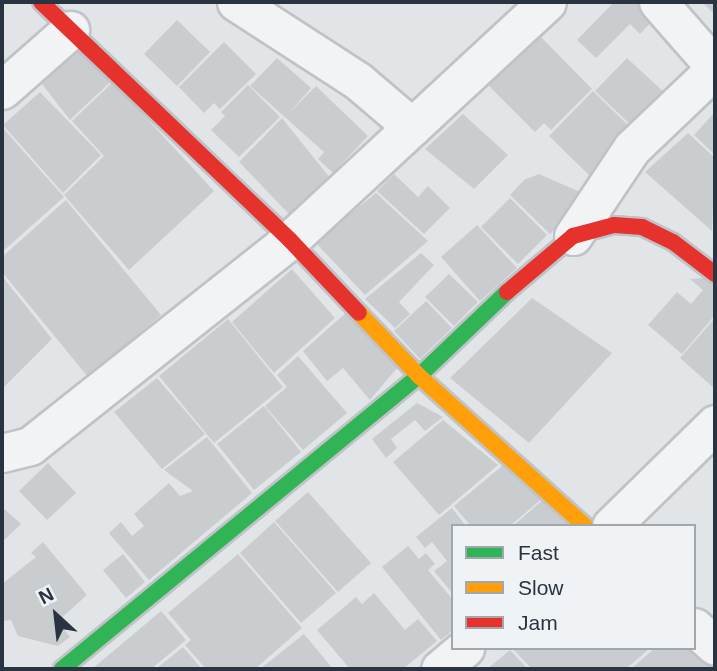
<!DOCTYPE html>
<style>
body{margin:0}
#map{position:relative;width:717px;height:671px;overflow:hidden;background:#e2e5e7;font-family:Arial,sans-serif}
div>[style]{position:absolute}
.building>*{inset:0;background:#cacdcf}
.roads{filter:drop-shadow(2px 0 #c0c3c5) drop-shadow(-2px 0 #c0c3c5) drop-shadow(0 2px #c0c3c5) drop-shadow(0 -2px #c0c3c5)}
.street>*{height:37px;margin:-18.5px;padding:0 18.5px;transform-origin:18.5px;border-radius:18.5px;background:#f1f3f4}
.fast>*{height:16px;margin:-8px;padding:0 8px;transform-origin:8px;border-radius:8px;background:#30b455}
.slow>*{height:16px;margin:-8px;padding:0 8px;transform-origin:8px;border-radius:8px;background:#ff9f0a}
.jam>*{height:16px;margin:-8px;padding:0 8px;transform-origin:8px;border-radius:8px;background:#e5322d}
span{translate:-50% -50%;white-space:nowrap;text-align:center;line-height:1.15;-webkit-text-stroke:6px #f0f3f6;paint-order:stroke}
.frame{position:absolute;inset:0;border:4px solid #293440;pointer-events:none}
.legend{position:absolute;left:451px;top:524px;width:245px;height:126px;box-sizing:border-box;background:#f0f3f6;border:2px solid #a0a7ad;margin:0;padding:9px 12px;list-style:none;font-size:21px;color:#293440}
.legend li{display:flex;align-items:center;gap:14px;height:35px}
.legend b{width:35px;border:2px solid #a0a7ad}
.north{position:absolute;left:21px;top:580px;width:70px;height:70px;-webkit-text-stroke:5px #f0f3f6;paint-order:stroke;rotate:333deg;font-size:19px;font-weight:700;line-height:28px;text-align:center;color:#293440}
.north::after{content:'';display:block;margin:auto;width:24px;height:32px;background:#293440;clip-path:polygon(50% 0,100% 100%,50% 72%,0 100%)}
</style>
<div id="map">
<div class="building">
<div style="clip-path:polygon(614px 2px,646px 2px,659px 14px,640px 34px,630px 24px,596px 58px,577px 40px)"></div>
<div style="clip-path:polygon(702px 2px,715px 2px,715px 15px)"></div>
<div style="clip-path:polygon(177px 20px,210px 52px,177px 86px,144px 54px)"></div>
<div style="clip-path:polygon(537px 33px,592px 89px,551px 130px,544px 123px,535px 132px,486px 83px)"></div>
<div style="clip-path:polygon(86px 39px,121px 72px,70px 120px,42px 84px)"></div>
<div style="clip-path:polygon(224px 42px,256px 74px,220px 109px,214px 103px,204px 113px,179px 87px)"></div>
<div style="clip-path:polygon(277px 58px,311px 88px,289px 113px,316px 86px,368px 136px,333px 173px,318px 159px,324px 152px,250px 86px)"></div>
<div style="clip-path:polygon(627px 58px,666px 94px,634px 128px,595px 91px)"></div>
<div style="clip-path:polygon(113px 82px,214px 191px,129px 270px,64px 195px,104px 156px,72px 121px)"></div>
<div style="clip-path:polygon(248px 85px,280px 117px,239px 157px,211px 130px,225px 116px,221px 112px)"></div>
<div style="clip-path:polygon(593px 91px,634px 131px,590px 176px,549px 136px)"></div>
<div style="clip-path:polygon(40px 92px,101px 155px,63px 193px,3px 125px)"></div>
<div style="clip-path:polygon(715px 112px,715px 155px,694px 135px)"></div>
<div style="clip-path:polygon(463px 114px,508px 155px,474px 189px,425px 149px)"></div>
<div style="clip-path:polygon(282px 118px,330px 178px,289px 214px,239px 162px)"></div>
<div style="clip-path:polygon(2px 127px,64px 197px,2px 252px)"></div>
<div style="clip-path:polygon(688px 133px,715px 158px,712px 231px,645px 172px)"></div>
<div style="clip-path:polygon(394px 174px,418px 197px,428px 186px,450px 208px,424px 234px,377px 191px)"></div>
<div style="clip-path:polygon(539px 174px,587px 195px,550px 234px,510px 195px,524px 180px)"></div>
<div style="clip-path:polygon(376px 193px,428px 241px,365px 295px,314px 241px,351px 206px,355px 210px)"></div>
<div style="clip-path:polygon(510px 198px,547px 235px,518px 264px,481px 227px)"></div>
<div style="clip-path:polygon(66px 200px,161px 315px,88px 377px,2px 272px,2px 257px)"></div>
<div style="clip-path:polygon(477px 225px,517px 268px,480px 301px,441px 257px)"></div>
<div style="clip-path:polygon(421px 253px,434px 265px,399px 302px,410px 314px,395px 328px,365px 299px)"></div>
<div style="clip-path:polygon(292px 269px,335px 318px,274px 373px,232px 322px)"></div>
<div style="clip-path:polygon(449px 274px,478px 302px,454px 326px,425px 297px)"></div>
<div style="clip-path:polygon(2px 276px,52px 339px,2px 389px)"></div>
<div style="clip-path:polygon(715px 277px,715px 315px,682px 354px,648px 325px,677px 292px,691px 304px,703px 290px,690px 279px)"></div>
<div style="clip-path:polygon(532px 298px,612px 353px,529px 443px,450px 378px)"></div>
<div style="clip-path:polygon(426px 301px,452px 328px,420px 359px,394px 331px)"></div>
<div style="clip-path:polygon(349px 310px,398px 367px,370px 400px,343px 368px,327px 381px,303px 351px)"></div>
<div style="clip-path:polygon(715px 318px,715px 389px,680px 358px)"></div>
<div style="clip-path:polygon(228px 319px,283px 387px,214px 443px,159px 376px)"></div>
<div style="clip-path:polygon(298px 356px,347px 413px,303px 450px,265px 406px,287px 387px,277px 375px)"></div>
<div style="clip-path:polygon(157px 378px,205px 434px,162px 469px,114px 412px)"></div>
<div style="clip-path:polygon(417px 403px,443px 417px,425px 431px,415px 420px,391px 439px,397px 448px,386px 458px,372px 439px)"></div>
<div style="clip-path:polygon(264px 406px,301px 452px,254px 490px,217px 444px)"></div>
<div style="clip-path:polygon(443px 420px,498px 465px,439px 515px,393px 462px)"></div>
<div style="clip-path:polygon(207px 437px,252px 493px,149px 580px,109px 533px,121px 522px,132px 536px,144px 526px,134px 514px,169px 483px,180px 496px,193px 491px,164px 470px)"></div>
<div style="clip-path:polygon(508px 461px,545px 496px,510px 526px,471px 526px,454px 506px)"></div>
<div style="clip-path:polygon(48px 463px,76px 493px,47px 520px,19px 491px)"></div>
<div style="clip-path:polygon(308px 492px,371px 563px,338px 592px,275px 521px)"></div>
<div style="clip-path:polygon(545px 498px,572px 526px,513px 526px)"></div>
<div style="clip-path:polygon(2px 507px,21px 524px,2px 542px)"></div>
<div style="clip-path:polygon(452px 508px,466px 526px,453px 526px,453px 594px,434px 571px,447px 561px,432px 542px,425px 548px,416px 537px)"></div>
<div style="clip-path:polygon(274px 522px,336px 593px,301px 623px,240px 553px)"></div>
<div style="clip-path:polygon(43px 542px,87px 595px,58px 621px,70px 637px,58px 646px,18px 636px,11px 620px,2px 621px,2px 584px,36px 557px,31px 553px)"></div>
<div style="clip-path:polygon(408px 546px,419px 559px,426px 553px,435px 564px,428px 570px,453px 600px,453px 630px,441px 640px,382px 567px)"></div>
<div style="clip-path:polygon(123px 554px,145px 582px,126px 598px,103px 570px)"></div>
<div style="clip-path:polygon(238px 554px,302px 628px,255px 669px,206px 669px,185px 645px,191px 640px,168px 613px)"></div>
<div style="clip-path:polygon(374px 593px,405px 630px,418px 619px,437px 641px,403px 669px,350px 669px,317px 630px,356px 597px,362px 604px)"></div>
<div style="clip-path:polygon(161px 611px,186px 640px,151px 669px,92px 669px)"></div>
<div style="clip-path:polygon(304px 634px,333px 669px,260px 669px)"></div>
<div style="clip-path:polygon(183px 647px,202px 669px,156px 669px)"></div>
<div style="clip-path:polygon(512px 648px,650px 648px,626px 669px,532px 669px)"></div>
<div style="clip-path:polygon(655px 648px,694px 648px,715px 659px,715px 669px,631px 669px)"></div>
<div style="clip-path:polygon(510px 650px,528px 669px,487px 669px)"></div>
</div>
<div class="roads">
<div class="street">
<div style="left:236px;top:2px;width:145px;rotate:32.9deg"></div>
<div style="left:358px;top:81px;width:71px;rotate:40.4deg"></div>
<div style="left:658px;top:2px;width:86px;rotate:48.8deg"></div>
<div style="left:2px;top:90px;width:91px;rotate:-41.4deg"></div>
<div style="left:573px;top:236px;width:106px;rotate:-56.2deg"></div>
<div style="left:632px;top:148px;width:115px;rotate:-43.6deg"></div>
<div style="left:2px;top:453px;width:29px;rotate:-14deg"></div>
<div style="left:30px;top:446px;width:332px;rotate:-38.4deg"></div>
<div style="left:290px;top:240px;width:350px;rotate:-42.8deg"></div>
<div style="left:611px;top:526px;width:146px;rotate:-44.4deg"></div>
<div style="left:694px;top:627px;width:28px;rotate:42deg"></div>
<div style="left:440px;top:669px;width:33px;rotate:-40deg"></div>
</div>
<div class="fast">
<div style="left:62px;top:669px;width:462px;rotate:-39.4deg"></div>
<div style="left:419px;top:376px;width:122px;rotate:-43.7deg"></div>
</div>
<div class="slow">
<div style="left:359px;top:313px;width:87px;rotate:46.4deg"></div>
<div style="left:419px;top:376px;width:224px;rotate:42.1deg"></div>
</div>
<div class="jam">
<div style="left:41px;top:2px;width:344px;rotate:43.7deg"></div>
<div style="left:290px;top:240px;width:100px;rotate:46.6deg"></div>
<div style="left:507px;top:292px;width:87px;rotate:-40.3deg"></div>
<div style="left:573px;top:236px;width:42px;rotate:-15deg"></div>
<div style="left:614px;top:225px;width:28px;rotate:4deg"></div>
<div style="left:642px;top:227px;width:34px;rotate:26deg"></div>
<div style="left:673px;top:242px;width:53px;rotate:37.3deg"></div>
</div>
</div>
<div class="frame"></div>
<ul class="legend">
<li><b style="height:9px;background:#30b455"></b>Fast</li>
<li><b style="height:9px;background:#ff9f0a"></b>Slow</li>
<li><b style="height:9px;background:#e5322d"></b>Jam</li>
</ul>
<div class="north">N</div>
</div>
